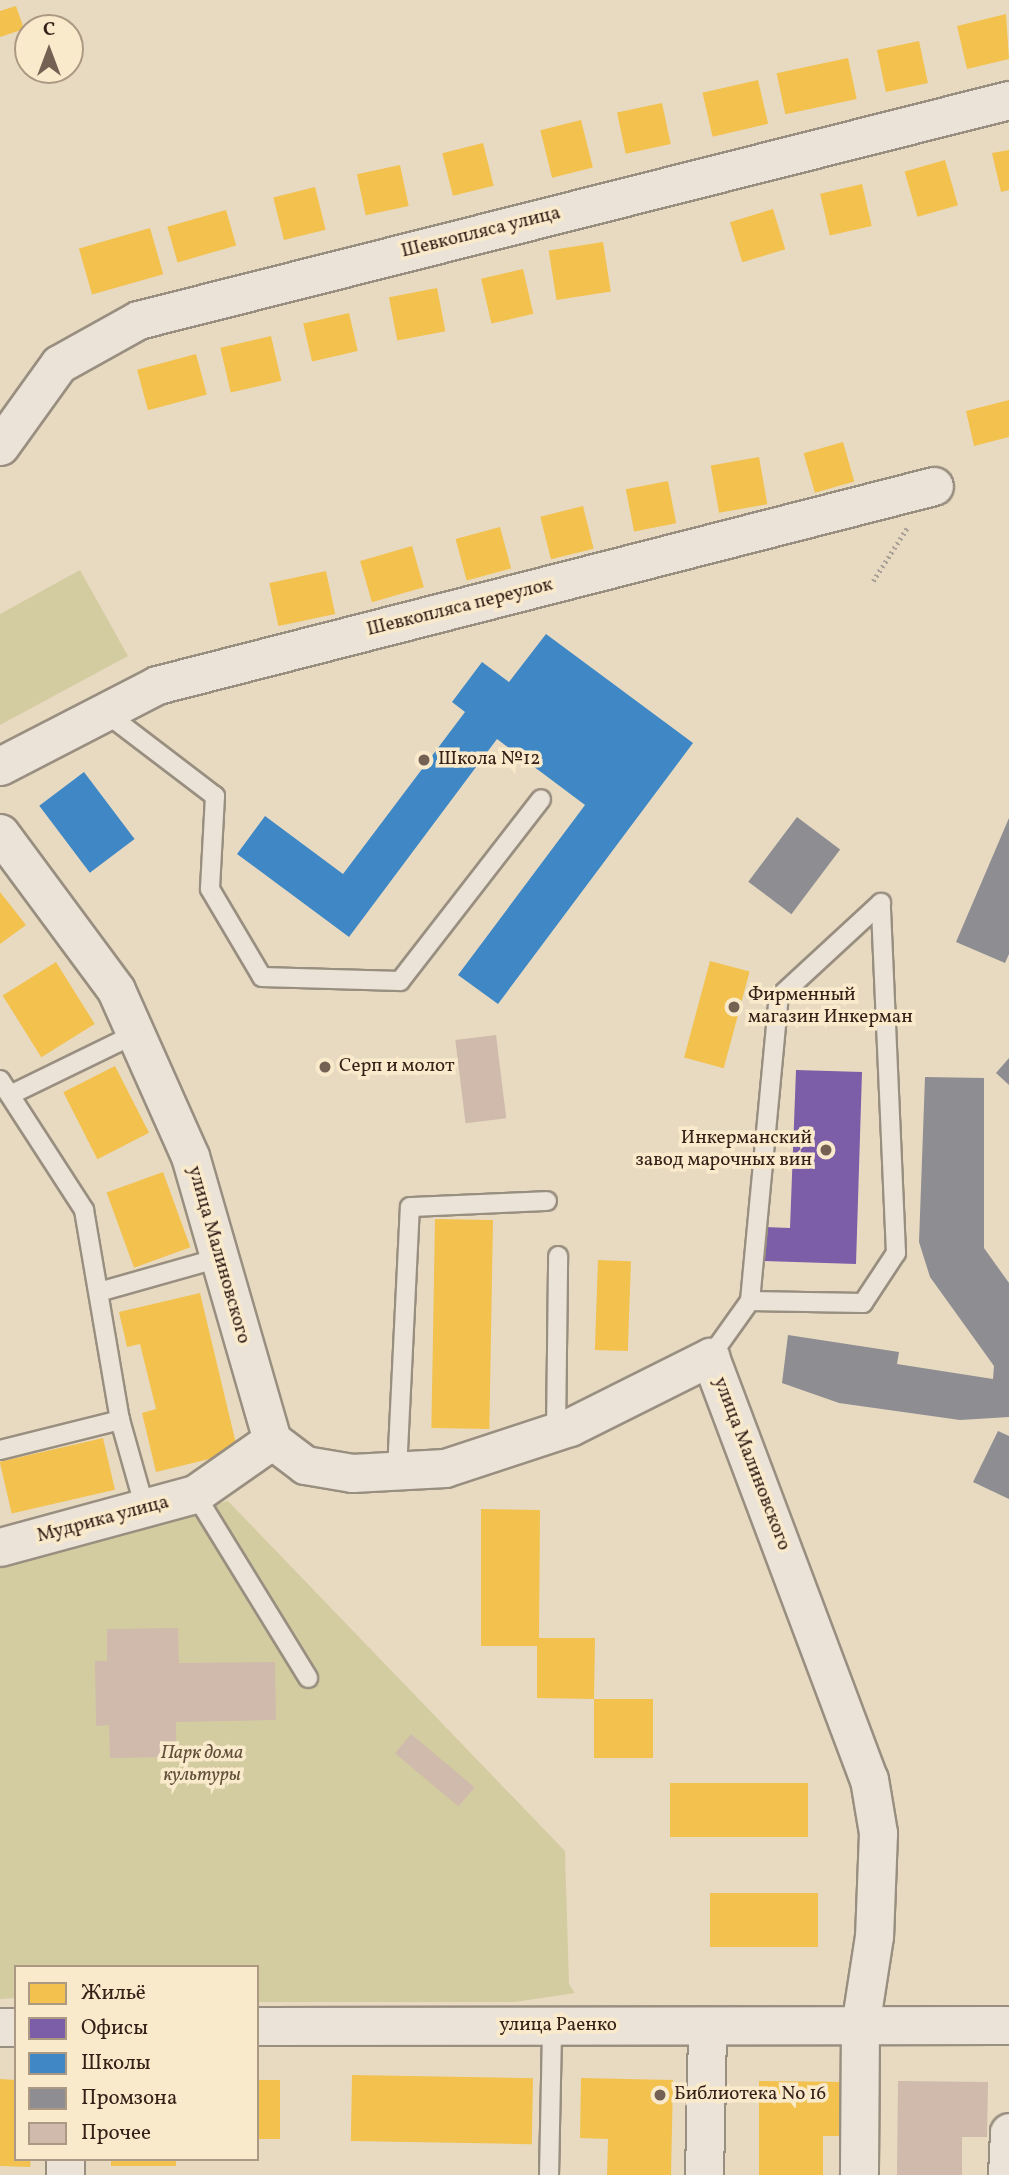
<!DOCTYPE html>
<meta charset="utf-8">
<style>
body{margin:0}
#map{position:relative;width:1009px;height:2175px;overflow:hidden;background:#e8dac1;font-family:Vollkorn,serif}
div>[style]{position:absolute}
.green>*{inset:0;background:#d4cca1}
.homes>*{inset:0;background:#f2c14e;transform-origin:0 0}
.offices>*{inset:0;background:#7b5ea7}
.schools>*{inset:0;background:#3f88c5;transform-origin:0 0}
.industry>*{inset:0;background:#8d8d92;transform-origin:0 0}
.building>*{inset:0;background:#cfbaac;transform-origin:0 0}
.path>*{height:4.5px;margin-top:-2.25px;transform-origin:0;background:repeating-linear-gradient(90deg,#aaa298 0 2px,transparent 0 5.5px)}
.roads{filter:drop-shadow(2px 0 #998f80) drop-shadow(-2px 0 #998f80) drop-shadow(0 2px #998f80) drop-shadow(0 -2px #998f80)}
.service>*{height:18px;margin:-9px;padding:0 9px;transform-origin:9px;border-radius:9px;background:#ebe3d7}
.minor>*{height:37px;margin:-18.5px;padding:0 18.5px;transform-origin:18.5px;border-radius:18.5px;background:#ebe3d7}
.dots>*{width:19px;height:19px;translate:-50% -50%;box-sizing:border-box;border:4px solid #faeacc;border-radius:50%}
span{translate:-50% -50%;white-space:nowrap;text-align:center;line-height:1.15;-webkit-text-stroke:7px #faeacc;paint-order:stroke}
.street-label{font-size:19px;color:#362018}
.poi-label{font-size:19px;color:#362018}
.left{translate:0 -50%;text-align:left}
.right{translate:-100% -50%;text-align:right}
.park-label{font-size:19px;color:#615039;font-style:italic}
.legend{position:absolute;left:14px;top:1965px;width:245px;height:196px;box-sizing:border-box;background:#faeacc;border:2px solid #ac9984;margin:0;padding:9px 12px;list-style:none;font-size:21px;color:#362018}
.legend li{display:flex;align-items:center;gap:14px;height:35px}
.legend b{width:35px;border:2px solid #ac9984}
.north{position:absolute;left:14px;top:14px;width:70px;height:70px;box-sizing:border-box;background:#faeacc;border:2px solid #ac9984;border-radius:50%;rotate:0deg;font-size:19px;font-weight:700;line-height:28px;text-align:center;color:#362018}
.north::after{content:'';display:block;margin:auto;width:24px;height:32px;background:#746153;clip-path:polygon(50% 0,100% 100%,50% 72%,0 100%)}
</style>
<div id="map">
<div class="green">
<div style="clip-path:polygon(80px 570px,128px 656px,0 725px,0 614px)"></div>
<div style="clip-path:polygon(228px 1501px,565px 1851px,569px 1984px,575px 1993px,515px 2002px,257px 2002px,257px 1967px,16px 1967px,16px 1998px,0 1999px,0 1541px,82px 1540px)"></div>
</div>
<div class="homes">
<div style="clip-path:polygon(16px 6px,24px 29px,0 37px,0 11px)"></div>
<div style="clip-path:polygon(1006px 14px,1009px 59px,967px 69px,957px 26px)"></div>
<div style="left:919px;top:41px;width:43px;height:43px;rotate:78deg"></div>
<div style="left:848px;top:58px;width:42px;height:73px;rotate:78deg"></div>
<div style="left:758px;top:80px;width:45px;height:57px;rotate:77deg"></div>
<div style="left:662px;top:103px;width:42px;height:46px;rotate:78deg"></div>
<div style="left:581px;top:120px;width:49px;height:42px;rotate:76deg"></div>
<div style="left:483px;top:143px;width:44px;height:42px;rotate:76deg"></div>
<div style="clip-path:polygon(1009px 150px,1009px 190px,1001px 192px,992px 153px)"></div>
<div style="left:945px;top:160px;width:47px;height:42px;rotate:74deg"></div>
<div style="left:400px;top:165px;width:42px;height:44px;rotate:78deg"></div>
<div style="left:862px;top:184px;width:43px;height:43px;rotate:77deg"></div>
<div style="left:315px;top:187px;width:44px;height:43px;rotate:76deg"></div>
<div style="left:773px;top:209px;width:42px;height:45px;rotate:73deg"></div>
<div style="left:226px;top:210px;width:37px;height:61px;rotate:74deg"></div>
<div style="left:150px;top:228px;width:48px;height:74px;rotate:74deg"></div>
<div style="left:603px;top:242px;width:50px;height:55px;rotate:81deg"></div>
<div style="left:523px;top:269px;width:46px;height:43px;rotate:77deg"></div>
<div style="left:437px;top:288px;width:44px;height:49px;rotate:79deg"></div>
<div style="left:349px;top:313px;width:39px;height:47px;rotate:77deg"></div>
<div style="left:271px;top:336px;width:46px;height:52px;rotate:77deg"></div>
<div style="left:196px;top:354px;width:42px;height:61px;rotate:75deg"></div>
<div style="clip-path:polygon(1009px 400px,1009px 437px,974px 446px,966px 411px)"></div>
<div style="left:843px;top:442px;width:41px;height:41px;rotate:74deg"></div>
<div style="left:759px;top:457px;width:48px;height:49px;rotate:80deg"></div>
<div style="left:668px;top:481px;width:43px;height:43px;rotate:79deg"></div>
<div style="left:583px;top:506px;width:44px;height:44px;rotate:76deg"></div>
<div style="left:500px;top:527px;width:43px;height:46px;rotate:75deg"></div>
<div style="left:412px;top:546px;width:43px;height:54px;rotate:74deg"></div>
<div style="left:326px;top:571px;width:44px;height:58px;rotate:78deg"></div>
<div style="clip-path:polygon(0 892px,26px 925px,0 944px)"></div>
<div style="left:710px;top:961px;width:41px;height:100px;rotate:15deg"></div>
<div style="left:56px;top:962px;width:73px;height:63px;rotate:58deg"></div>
<div style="left:115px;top:1066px;width:75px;height:58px;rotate:63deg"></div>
<div style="left:163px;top:1172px;width:80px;height:60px;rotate:70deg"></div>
<div style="left:435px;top:1219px;width:58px;height:209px;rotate:1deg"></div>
<div style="left:598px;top:1260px;width:33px;height:90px;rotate:2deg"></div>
<div style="clip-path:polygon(200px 1293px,238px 1452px,156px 1472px,142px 1413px,156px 1409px,140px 1344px,127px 1347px,119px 1312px)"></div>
<div style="left:103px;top:1438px;width:53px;height:106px;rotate:77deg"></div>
<div style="clip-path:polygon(481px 1509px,540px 1510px,539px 1638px,595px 1638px,594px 1699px,537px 1698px,537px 1646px,481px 1646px)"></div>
<div style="left:594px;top:1699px;width:59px;height:59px"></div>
<div style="left:808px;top:1783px;width:54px;height:138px;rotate:90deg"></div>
<div style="left:710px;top:1893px;width:108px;height:54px"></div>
<div style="left:352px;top:2075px;width:181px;height:66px;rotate:1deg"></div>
<div style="clip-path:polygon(581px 2078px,673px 2080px,671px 2175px,607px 2175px,608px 2139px,580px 2138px)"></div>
<div style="clip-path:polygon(0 2079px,16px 2080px,16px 2159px,31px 2159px,30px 2167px,0 2166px)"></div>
<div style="left:257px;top:2080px;width:23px;height:59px"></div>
<div style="clip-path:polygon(759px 2081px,851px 2082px,851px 2136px,823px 2136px,823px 2175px,759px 2175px)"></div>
<div style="left:111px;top:2159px;width:65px;height:7px"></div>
</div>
<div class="offices">
<div style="clip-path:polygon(796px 1070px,862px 1072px,856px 1264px,764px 1261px,765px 1227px,790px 1228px)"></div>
</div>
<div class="schools">
<div style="clip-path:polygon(546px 634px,693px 743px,498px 1004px,458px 975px,585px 805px,497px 739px,349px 937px,237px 854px,265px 816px,343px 874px,465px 712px,452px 702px,482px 662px,509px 682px)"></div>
<div style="left:84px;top:772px;width:84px;height:56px;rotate:53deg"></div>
</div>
<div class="industry">
<div style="left:797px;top:817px;width:54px;height:81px;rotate:37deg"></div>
<div style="clip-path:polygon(1009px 818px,1009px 954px,1005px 963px,956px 942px)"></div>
<div style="clip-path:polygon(1009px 1058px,1009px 1085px,996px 1073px)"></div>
<div style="clip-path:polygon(925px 1077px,984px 1078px,984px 1248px,1009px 1283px,1009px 1417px,960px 1420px,839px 1403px,782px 1383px,788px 1335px,899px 1352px,897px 1364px,993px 1379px,994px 1366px,930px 1277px,919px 1242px)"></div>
<div style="clip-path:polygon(998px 1431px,1009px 1436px,1009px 1499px,973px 1482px)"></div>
</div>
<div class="building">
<div style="left:496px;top:1035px;width:84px;height:41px;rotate:83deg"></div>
<div style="clip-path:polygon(178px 1628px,179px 1663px,275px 1662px,276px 1720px,176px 1722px,176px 1757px,110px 1758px,109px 1725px,96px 1726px,95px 1661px,107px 1661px,107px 1629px)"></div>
<div style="left:411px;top:1734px;width:83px;height:25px;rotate:40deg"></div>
<div style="clip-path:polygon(898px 2081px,988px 2082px,987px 2137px,962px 2137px,962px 2175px,897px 2175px)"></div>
</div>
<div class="path">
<div style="left:873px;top:581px;width:63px;rotate:-57.3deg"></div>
</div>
<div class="roads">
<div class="service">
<div style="left:102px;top:710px;width:142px;rotate:37.3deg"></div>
<div style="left:215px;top:796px;width:93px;rotate:93.1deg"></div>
<div style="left:210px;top:889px;width:102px;rotate:59.4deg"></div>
<div style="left:262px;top:977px;width:138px;rotate:1.7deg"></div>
<div style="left:400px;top:981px;width:230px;rotate:-52.2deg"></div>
<div style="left:0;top:1080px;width:155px;rotate:57.1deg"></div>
<div style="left:84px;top:1210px;width:213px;rotate:80.3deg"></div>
<div style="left:10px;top:1095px;width:139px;rotate:-26deg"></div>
<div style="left:99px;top:1292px;width:125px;rotate:-15.8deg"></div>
<div style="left:750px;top:1301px;width:305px;rotate:-84.6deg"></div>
<div style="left:779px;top:997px;width:139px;rotate:-42.7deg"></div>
<div style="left:710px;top:1357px;width:69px;rotate:-54.5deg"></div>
<div style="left:750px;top:1301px;width:113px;rotate:1deg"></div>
<div style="left:863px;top:1303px;width:60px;rotate:-56.6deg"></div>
<div style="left:896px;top:1253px;width:350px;rotate:-92.5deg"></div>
<div style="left:556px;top:1432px;width:176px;rotate:-89.3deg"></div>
<div style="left:0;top:1450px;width:124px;rotate:-14deg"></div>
<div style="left:120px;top:1420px;width:96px;rotate:74.2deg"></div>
<div style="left:397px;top:1471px;width:264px;rotate:-87.2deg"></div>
<div style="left:410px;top:1207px;width:137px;rotate:-2.5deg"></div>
<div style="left:195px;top:1494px;width:216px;rotate:58.4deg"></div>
<div style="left:549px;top:2175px;width:149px;rotate:-88.8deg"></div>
</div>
<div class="minor">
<div style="left:0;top:446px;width:101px;rotate:-54.3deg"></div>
<div style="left:59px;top:364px;width:90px;rotate:-29.1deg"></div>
<div style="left:138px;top:320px;width:898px;rotate:-14.18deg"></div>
<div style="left:0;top:766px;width:177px;rotate:-27.3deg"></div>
<div style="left:157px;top:685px;width:802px;rotate:-14.37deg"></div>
<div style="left:0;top:833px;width:195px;rotate:53.5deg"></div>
<div style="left:116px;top:990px;width:182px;rotate:66deg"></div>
<div style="left:190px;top:1156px;width:296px;rotate:73.9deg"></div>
<div style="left:272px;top:1440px;width:41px;rotate:37.1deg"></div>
<div style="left:305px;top:1465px;width:48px;rotate:9.7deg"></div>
<div style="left:352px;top:1473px;width:93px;rotate:-3.1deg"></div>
<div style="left:445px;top:1468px;width:132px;rotate:-18.2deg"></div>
<div style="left:570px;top:1427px;width:157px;rotate:-26.6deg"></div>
<div style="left:710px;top:1357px;width:451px;rotate:69.4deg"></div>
<div style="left:869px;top:1779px;width:55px;rotate:80.5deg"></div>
<div style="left:878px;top:1833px;width:103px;rotate:92.2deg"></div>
<div style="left:874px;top:1936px;width:91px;rotate:98.8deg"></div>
<div style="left:860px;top:2026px;width:149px;rotate:90.4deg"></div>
<div style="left:0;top:1547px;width:202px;rotate:-15.2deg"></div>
<div style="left:195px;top:1494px;width:94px;rotate:-35deg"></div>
<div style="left:257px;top:2026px;width:752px;rotate:-0.08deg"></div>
<div style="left:0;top:2027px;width:16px"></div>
<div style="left:65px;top:2175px;width:16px;rotate:-90deg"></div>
<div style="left:704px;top:2175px;width:149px;rotate:-88.8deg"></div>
<div style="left:1007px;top:2175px;width:43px;rotate:-87.3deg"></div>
</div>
</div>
<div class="dots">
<div style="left:424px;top:760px;background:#746153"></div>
<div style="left:734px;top:1007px;background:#746153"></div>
<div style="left:325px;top:1067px;background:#746153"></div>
<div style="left:826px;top:1150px;background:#746153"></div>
<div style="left:660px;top:2095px;background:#746153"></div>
</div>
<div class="street-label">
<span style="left:481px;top:233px;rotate:-14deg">Шевкопляса улица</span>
<span style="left:460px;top:608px;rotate:-14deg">Шевкопляса переулок</span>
<span style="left:218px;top:1255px;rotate:74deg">улица Малиновского</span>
<span style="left:751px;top:1464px;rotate:69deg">улица Малиновского</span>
<span style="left:103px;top:1520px;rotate:-15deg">Мудрика улица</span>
<span style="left:558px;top:2026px">улица Раенко</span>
</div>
<div class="poi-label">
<span class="left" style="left:438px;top:760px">Школа №12</span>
<span class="left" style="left:748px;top:1007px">Фирменный<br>магазин Инкерман</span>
<span class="left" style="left:339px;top:1067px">Серп и молот</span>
<span class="right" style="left:812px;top:1150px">Инкерманский<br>завод марочных вин</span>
<span class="left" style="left:674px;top:2095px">Библиотека No 16</span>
</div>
<div class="park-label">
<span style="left:202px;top:1765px">Парк дома<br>культуры</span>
</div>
<ul class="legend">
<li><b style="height:19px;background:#f2c14e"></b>Жильё</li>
<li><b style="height:19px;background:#7b5ea7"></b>Офисы</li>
<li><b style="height:19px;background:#3f88c5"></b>Школы</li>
<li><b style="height:19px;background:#8d8d92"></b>Промзона</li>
<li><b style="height:19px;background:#cfbaac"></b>Прочее</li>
</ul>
<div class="north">С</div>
</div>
